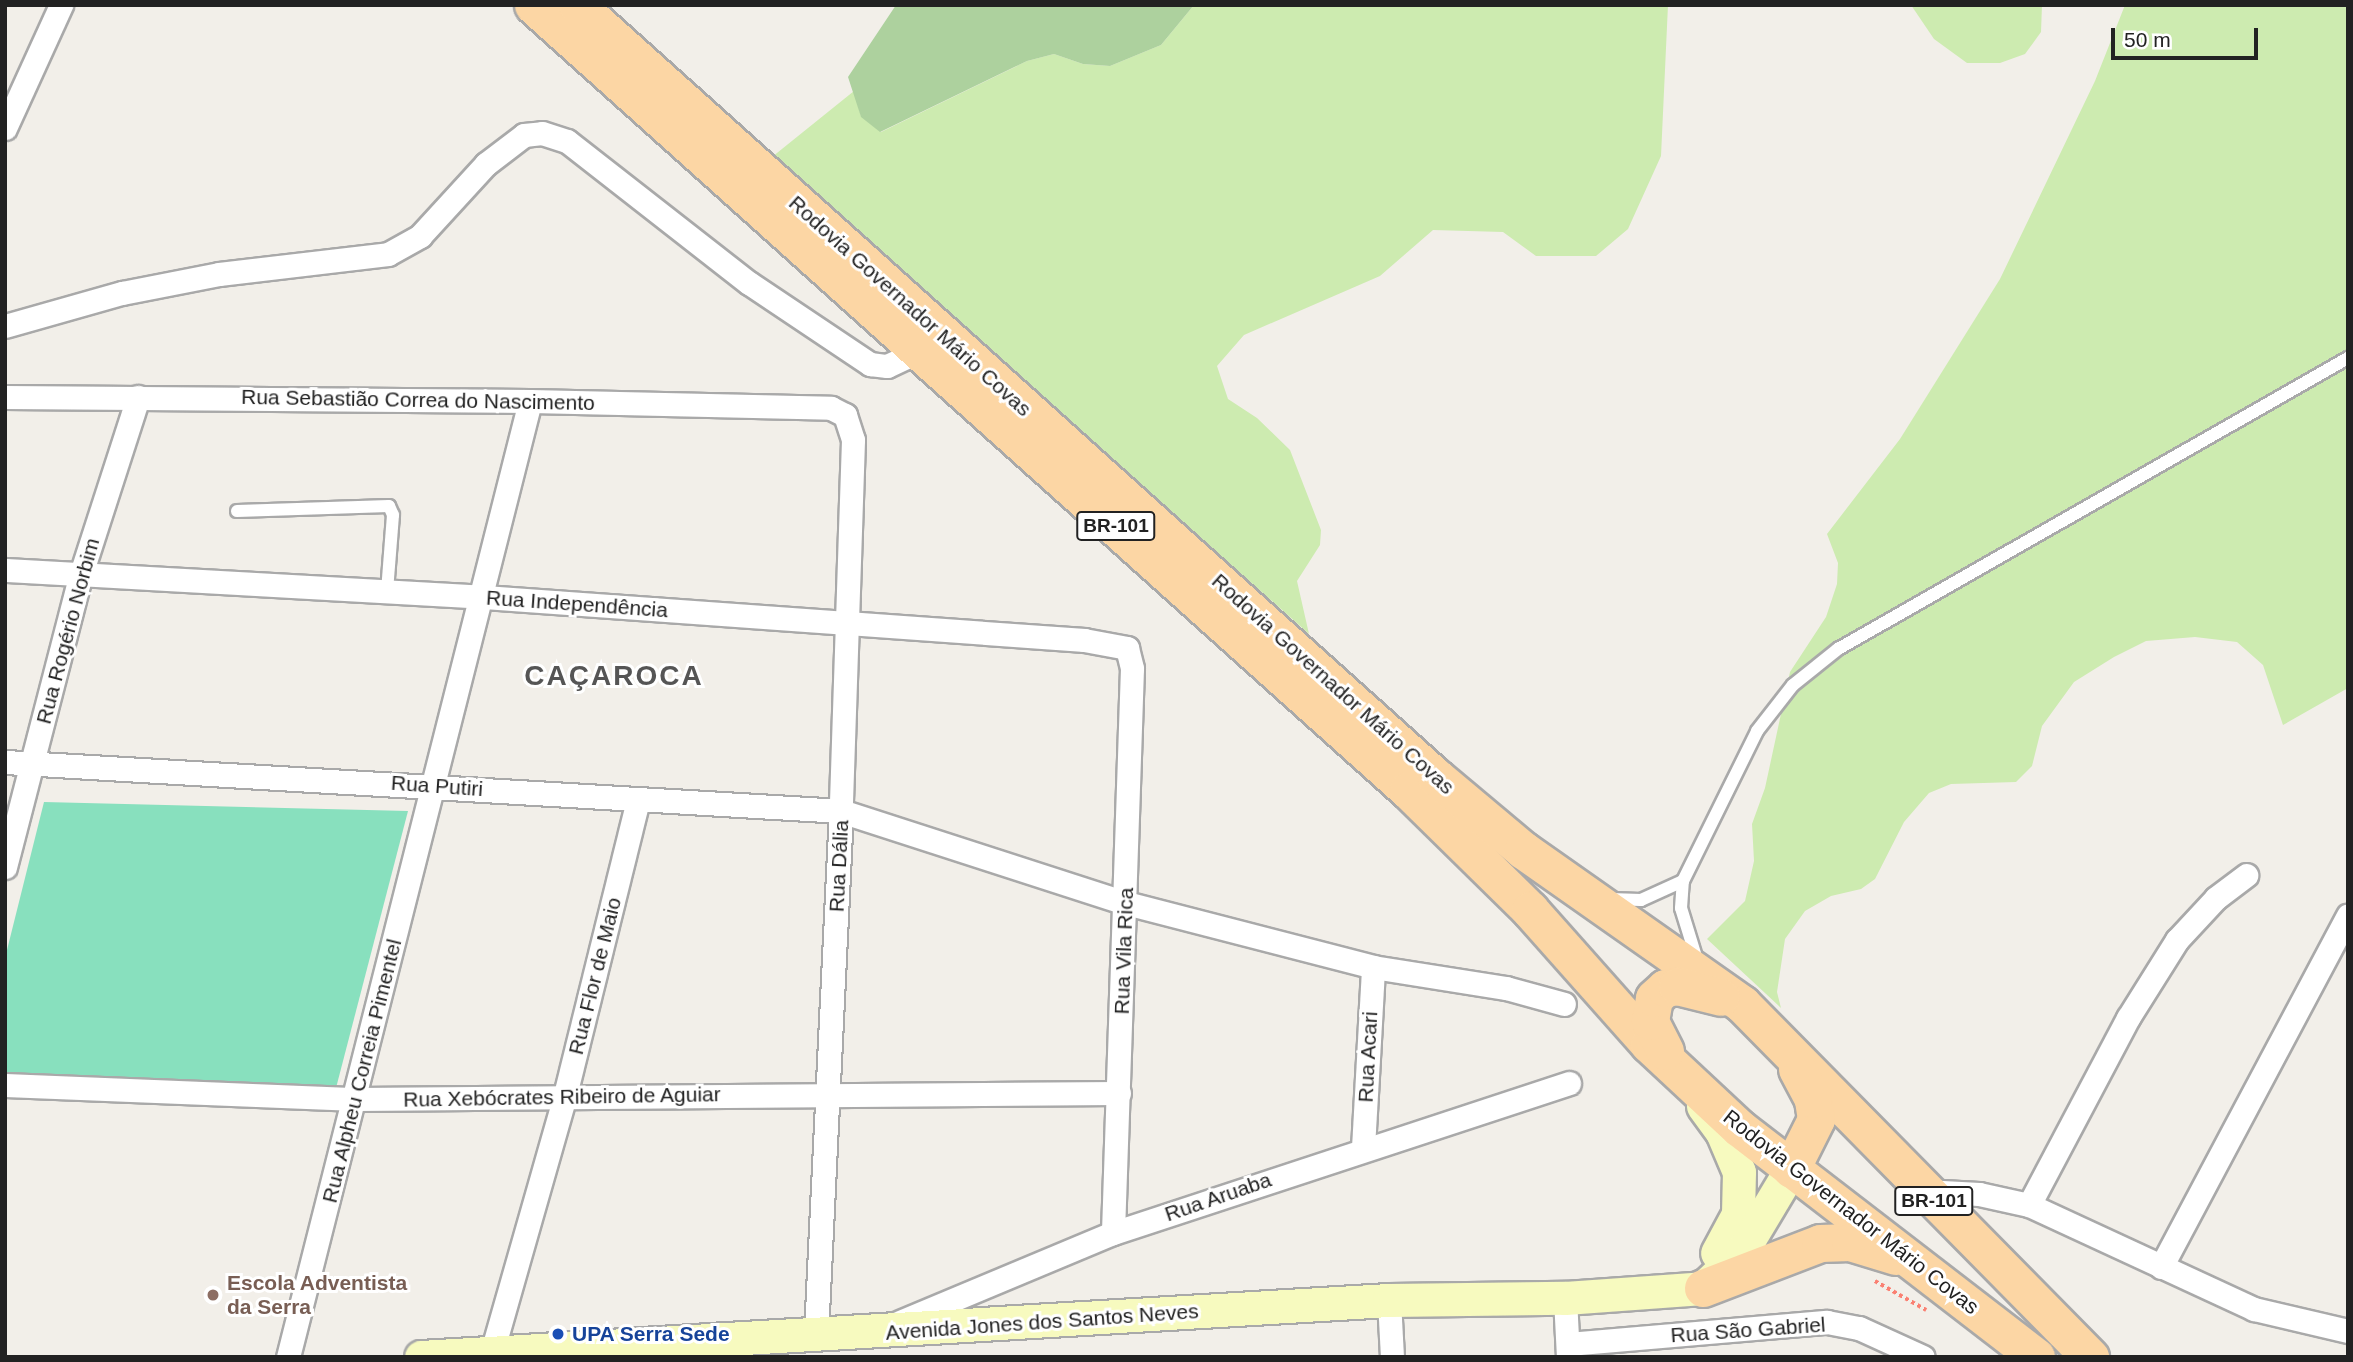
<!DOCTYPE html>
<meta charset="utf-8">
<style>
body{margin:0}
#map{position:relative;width:2353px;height:1362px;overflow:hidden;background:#f2efe9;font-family:Arial,sans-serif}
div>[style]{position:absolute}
.grass>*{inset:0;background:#cdebb0}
.forest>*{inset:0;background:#add19e}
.pitch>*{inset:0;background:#88e0be}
.path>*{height:3.5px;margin-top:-1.75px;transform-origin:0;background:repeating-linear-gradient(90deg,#fa8072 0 3.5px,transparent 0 7px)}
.roads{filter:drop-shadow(2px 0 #a9a9a9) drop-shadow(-2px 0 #a9a9a9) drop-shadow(0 2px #a9a9a9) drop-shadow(0 -2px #a9a9a9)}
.lane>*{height:12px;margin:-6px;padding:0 6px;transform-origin:6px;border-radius:6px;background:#fff}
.street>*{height:23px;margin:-11.5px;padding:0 11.5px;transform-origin:11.5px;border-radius:11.5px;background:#fff}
.secondary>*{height:33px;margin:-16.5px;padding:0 16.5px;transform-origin:16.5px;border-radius:16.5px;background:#f7fabf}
.primary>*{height:37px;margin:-18.5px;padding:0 18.5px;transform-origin:18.5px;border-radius:18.5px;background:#fcd6a4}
.dots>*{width:19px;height:19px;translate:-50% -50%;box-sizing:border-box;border:4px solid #fff;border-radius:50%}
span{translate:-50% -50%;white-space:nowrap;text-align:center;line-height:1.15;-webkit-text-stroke:6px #fff;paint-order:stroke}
.shield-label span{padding:2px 5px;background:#fff;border:2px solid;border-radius:5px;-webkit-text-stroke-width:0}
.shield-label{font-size:19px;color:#222;font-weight:700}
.street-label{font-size:21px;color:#222}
.education-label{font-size:21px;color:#785e54;font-weight:700}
.left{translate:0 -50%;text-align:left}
.transit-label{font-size:21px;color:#164399;font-weight:700}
.district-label{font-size:28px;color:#555;font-weight:700;letter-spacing:2px}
.frame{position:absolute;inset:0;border:7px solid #222;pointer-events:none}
.scale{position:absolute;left:2111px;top:28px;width:147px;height:32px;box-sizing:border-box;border:4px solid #222;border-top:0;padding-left:9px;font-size:21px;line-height:24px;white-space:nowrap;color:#222;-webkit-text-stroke:5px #fff;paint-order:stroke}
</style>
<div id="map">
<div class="grass">
<div style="clip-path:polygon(1194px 5px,1668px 5px,1661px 156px,1628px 229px,1596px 256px,1536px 256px,1503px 232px,1433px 230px,1380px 276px,1244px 335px,1217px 366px,1228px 399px,1257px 418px,1290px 450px,1321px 530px,1320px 545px,1297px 581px,1309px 634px,772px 157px,854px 91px,861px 116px,881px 132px,1027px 61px,1054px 54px,1083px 64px,1110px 66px,1161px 45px)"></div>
<div style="clip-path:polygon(1911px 5px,2042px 5px,2041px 32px,2025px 54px,2000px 63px,1967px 63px,1934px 39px)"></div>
<div style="clip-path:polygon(2125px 5px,2348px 5px,2348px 688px,2283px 725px,2263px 665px,2237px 642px,2195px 637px,2146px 641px,2114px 657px,2074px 682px,2042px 726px,2032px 766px,2016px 782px,1951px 784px,1929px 793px,1904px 822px,1875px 879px,1861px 889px,1831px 896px,1805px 911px,1785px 939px,1777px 992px,1781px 1008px,1707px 939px,1745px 901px,1754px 861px,1752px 824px,1765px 788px,1790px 672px,1826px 617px,1837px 584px,1838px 563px,1827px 534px,1900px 439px,2000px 279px,2095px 81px)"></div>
</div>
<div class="forest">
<div style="clip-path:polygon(896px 5px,1194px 5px,1161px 45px,1110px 66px,1083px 64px,1054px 54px,1027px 61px,880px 132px,861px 117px,848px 77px)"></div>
</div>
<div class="pitch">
<div style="clip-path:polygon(44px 802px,408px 811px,336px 1088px,5px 1076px,5px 958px)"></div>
</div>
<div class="path">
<div style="left:1875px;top:1281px;width:59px;rotate:29.6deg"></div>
</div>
<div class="roads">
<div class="lane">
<div style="left:237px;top:511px;width:152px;rotate:-1.9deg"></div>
<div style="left:389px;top:506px;width:10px;rotate:66deg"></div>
<div style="left:393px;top:515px;width:76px;rotate:94.5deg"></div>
<div style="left:1610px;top:899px;width:31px;rotate:2deg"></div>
<div style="left:1641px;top:900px;width:46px;rotate:-24.3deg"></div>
<div style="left:1697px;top:960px;width:54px;rotate:-107.1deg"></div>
<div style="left:1681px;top:908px;width:27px;rotate:-86deg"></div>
<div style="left:1683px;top:881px;width:167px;rotate:-63.7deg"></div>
<div style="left:1757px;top:731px;width:58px;rotate:-52deg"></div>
<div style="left:1793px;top:685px;width:58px;rotate:-38.7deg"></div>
<div style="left:1838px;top:649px;width:587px;rotate:-29.71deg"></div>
</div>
<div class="street">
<div style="left:5px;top:128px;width:135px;rotate:-65.5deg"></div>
<div style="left:5px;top:326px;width:122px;rotate:-15.8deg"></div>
<div style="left:122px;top:293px;width:99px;rotate:-11.1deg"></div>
<div style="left:219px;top:274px;width:170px;rotate:-6.7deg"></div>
<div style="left:388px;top:254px;width:37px;rotate:-29deg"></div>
<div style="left:420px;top:236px;width:98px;rotate:-47.5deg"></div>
<div style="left:486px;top:164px;width:48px;rotate:-37.3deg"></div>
<div style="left:524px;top:135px;width:18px;rotate:-6deg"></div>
<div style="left:542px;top:133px;width:26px;rotate:18deg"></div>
<div style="left:567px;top:141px;width:231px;rotate:38deg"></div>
<div style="left:749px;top:283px;width:146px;rotate:33.8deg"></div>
<div style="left:870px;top:364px;width:17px;rotate:7deg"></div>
<div style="left:887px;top:366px;width:38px;rotate:-25deg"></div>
<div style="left:5px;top:397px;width:525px;rotate:0.44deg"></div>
<div style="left:530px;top:401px;width:301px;rotate:1.3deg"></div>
<div style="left:831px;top:408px;width:16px;rotate:27deg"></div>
<div style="left:845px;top:415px;width:26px;rotate:72deg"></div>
<div style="left:853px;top:440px;width:371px;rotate:91.9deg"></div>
<div style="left:841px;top:811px;width:524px;rotate:92.74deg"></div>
<div style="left:5px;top:570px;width:480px;rotate:3.2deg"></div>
<div style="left:484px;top:597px;width:602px;rotate:4.1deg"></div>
<div style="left:1084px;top:640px;width:44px;rotate:10.5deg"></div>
<div style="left:1127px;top:648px;width:21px;rotate:76deg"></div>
<div style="left:1132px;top:668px;width:565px;rotate:91.93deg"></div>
<div style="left:5px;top:762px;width:837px;rotate:3.35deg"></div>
<div style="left:841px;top:811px;width:299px;rotate:17.9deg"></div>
<div style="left:1126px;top:903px;width:255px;rotate:14.5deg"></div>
<div style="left:1373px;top:967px;width:135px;rotate:9deg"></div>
<div style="left:1506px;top:988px;width:60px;rotate:15.4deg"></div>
<div style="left:5px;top:867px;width:303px;rotate:-75.5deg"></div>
<div style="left:81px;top:574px;width:186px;rotate:-72.1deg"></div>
<div style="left:5px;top:1085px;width:352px;rotate:2.3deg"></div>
<div style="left:357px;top:1099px;width:762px;rotate:-0.45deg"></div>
<div style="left:1363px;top:1148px;width:181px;rotate:-86.8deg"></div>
<div style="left:1924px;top:1191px;width:55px;rotate:3.1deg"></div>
<div style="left:1979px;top:1194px;width:51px;rotate:12.4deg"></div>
<div style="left:2029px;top:1205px;width:248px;rotate:24.8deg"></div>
<div style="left:2254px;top:1309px;width:97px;rotate:13.2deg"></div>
<div style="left:2029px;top:1205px;width:212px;rotate:-62.1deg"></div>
<div style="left:2128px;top:1018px;width:92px;rotate:-57.9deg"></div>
<div style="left:2177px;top:940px;width:57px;rotate:-47.1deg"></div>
<div style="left:2216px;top:898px;width:38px;rotate:-37deg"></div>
<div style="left:2161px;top:1267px;width:398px;rotate:-62deg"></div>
<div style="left:1565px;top:1298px;width:59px;rotate:87.1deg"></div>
<div style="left:1389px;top:1300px;width:57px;rotate:87deg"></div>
<div style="left:900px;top:1322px;width:231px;rotate:-22.7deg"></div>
<div style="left:1113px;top:1233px;width:480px;rotate:-18.2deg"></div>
<div style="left:1568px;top:1344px;width:260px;rotate:-4.9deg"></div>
<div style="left:1827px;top:1322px;width:33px;rotate:11deg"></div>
<div style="left:1859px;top:1328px;width:70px;rotate:24.4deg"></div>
<div style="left:492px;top:1352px;width:263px;rotate:-74.1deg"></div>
<div style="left:564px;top:1099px;width:307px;rotate:-76.1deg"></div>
<div style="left:288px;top:1357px;width:986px;rotate:-75.79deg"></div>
</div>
<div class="secondary">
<div style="left:1703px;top:1106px;width:32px;rotate:54deg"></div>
<div style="left:1722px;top:1132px;width:43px;rotate:67deg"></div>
<div style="left:1739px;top:1172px;width:42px;rotate:91.4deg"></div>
<div style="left:1738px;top:1214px;width:44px;rotate:118.3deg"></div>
<div style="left:421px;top:1357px;width:970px;rotate:-3.37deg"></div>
<div style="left:1389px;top:1300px;width:176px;rotate:-0.7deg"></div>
<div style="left:1565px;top:1298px;width:138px;rotate:-4.1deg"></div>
<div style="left:1703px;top:1288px;width:54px;rotate:-43.5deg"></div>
<div style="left:1742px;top:1251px;width:96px;rotate:-59.1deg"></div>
</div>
<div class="primary">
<div style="left:533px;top:5px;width:1176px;rotate:41.9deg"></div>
<div style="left:1408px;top:790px;width:171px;rotate:44.5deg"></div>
<div style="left:1530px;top:910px;width:179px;rotate:48.4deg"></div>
<div style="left:1649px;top:1044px;width:123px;rotate:43deg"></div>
<div style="left:1739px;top:1128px;width:375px;rotate:37.6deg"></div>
<div style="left:577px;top:5px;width:1155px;rotate:41.95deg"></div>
<div style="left:1436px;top:777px;width:114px;rotate:40deg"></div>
<div style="left:1523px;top:850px;width:268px;rotate:35.1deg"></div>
<div style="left:1742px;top:1004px;width:496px;rotate:45.4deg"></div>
<div style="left:1665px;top:1051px;width:34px;rotate:-117deg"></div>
<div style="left:1650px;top:1021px;width:23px;rotate:-80deg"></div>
<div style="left:1654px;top:998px;width:15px;rotate:-42deg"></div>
<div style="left:1665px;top:988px;width:12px;rotate:-9deg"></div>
<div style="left:1677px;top:986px;width:45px;rotate:14deg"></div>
<div style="left:1791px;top:1169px;width:56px;rotate:-63.4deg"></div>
<div style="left:1816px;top:1119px;width:20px;rotate:-99deg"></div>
<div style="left:1813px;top:1099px;width:34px;rotate:-118deg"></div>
<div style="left:1703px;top:1288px;width:125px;rotate:-21deg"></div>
<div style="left:1820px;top:1243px;width:30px;rotate:-2deg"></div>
<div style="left:1850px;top:1242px;width:48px;rotate:16.9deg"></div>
</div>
</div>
<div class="dots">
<div style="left:213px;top:1295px;background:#8d6e63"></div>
<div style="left:558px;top:1334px;background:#1a4fb4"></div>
</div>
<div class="shield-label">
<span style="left:1116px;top:526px">BR-101</span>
<span style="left:1934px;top:1201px">BR-101</span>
</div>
<div class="street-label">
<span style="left:910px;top:306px;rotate:42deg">Rodovia Governador Mário Covas</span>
<span style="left:418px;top:400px;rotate:1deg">Rua Sebastião Correa do Nascimento</span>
<span style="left:577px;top:604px;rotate:4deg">Rua Independência</span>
<span style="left:68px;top:631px;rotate:-75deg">Rua Rogério Norbim</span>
<span style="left:1333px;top:684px;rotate:42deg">Rodovia Governador Mário Covas</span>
<span style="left:437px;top:786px;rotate:4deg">Rua Putiri</span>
<span style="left:839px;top:866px;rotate:-87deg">Rua Dália</span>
<span style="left:1124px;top:951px;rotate:-88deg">Rua Vila Rica</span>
<span style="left:595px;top:976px;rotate:-76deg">Rua Flor de Maio</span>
<span style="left:1368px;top:1057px;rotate:-87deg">Rua Acari</span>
<span style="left:362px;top:1071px;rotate:-76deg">Rua Alpheu Correia Pimentel</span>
<span style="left:562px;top:1097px;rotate:-1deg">Rua Xebócrates Ribeiro de Aguiar</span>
<span style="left:1218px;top:1197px;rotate:-19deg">Rua Aruaba</span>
<span style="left:1851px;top:1212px;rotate:38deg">Rodovia Governador Mário Covas</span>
<span style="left:1042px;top:1322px;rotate:-4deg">Avenida Jones dos Santos Neves</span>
<span style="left:1748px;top:1330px;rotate:-4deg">Rua São Gabriel</span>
</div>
<div class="education-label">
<span class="left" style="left:227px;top:1295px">Escola Adventista<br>da Serra</span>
</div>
<div class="transit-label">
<span class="left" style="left:572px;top:1334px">UPA Serra Sede</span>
</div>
<div class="district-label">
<span style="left:614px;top:676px">CAÇAROCA</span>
</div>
<div class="frame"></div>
<div class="scale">50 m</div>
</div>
